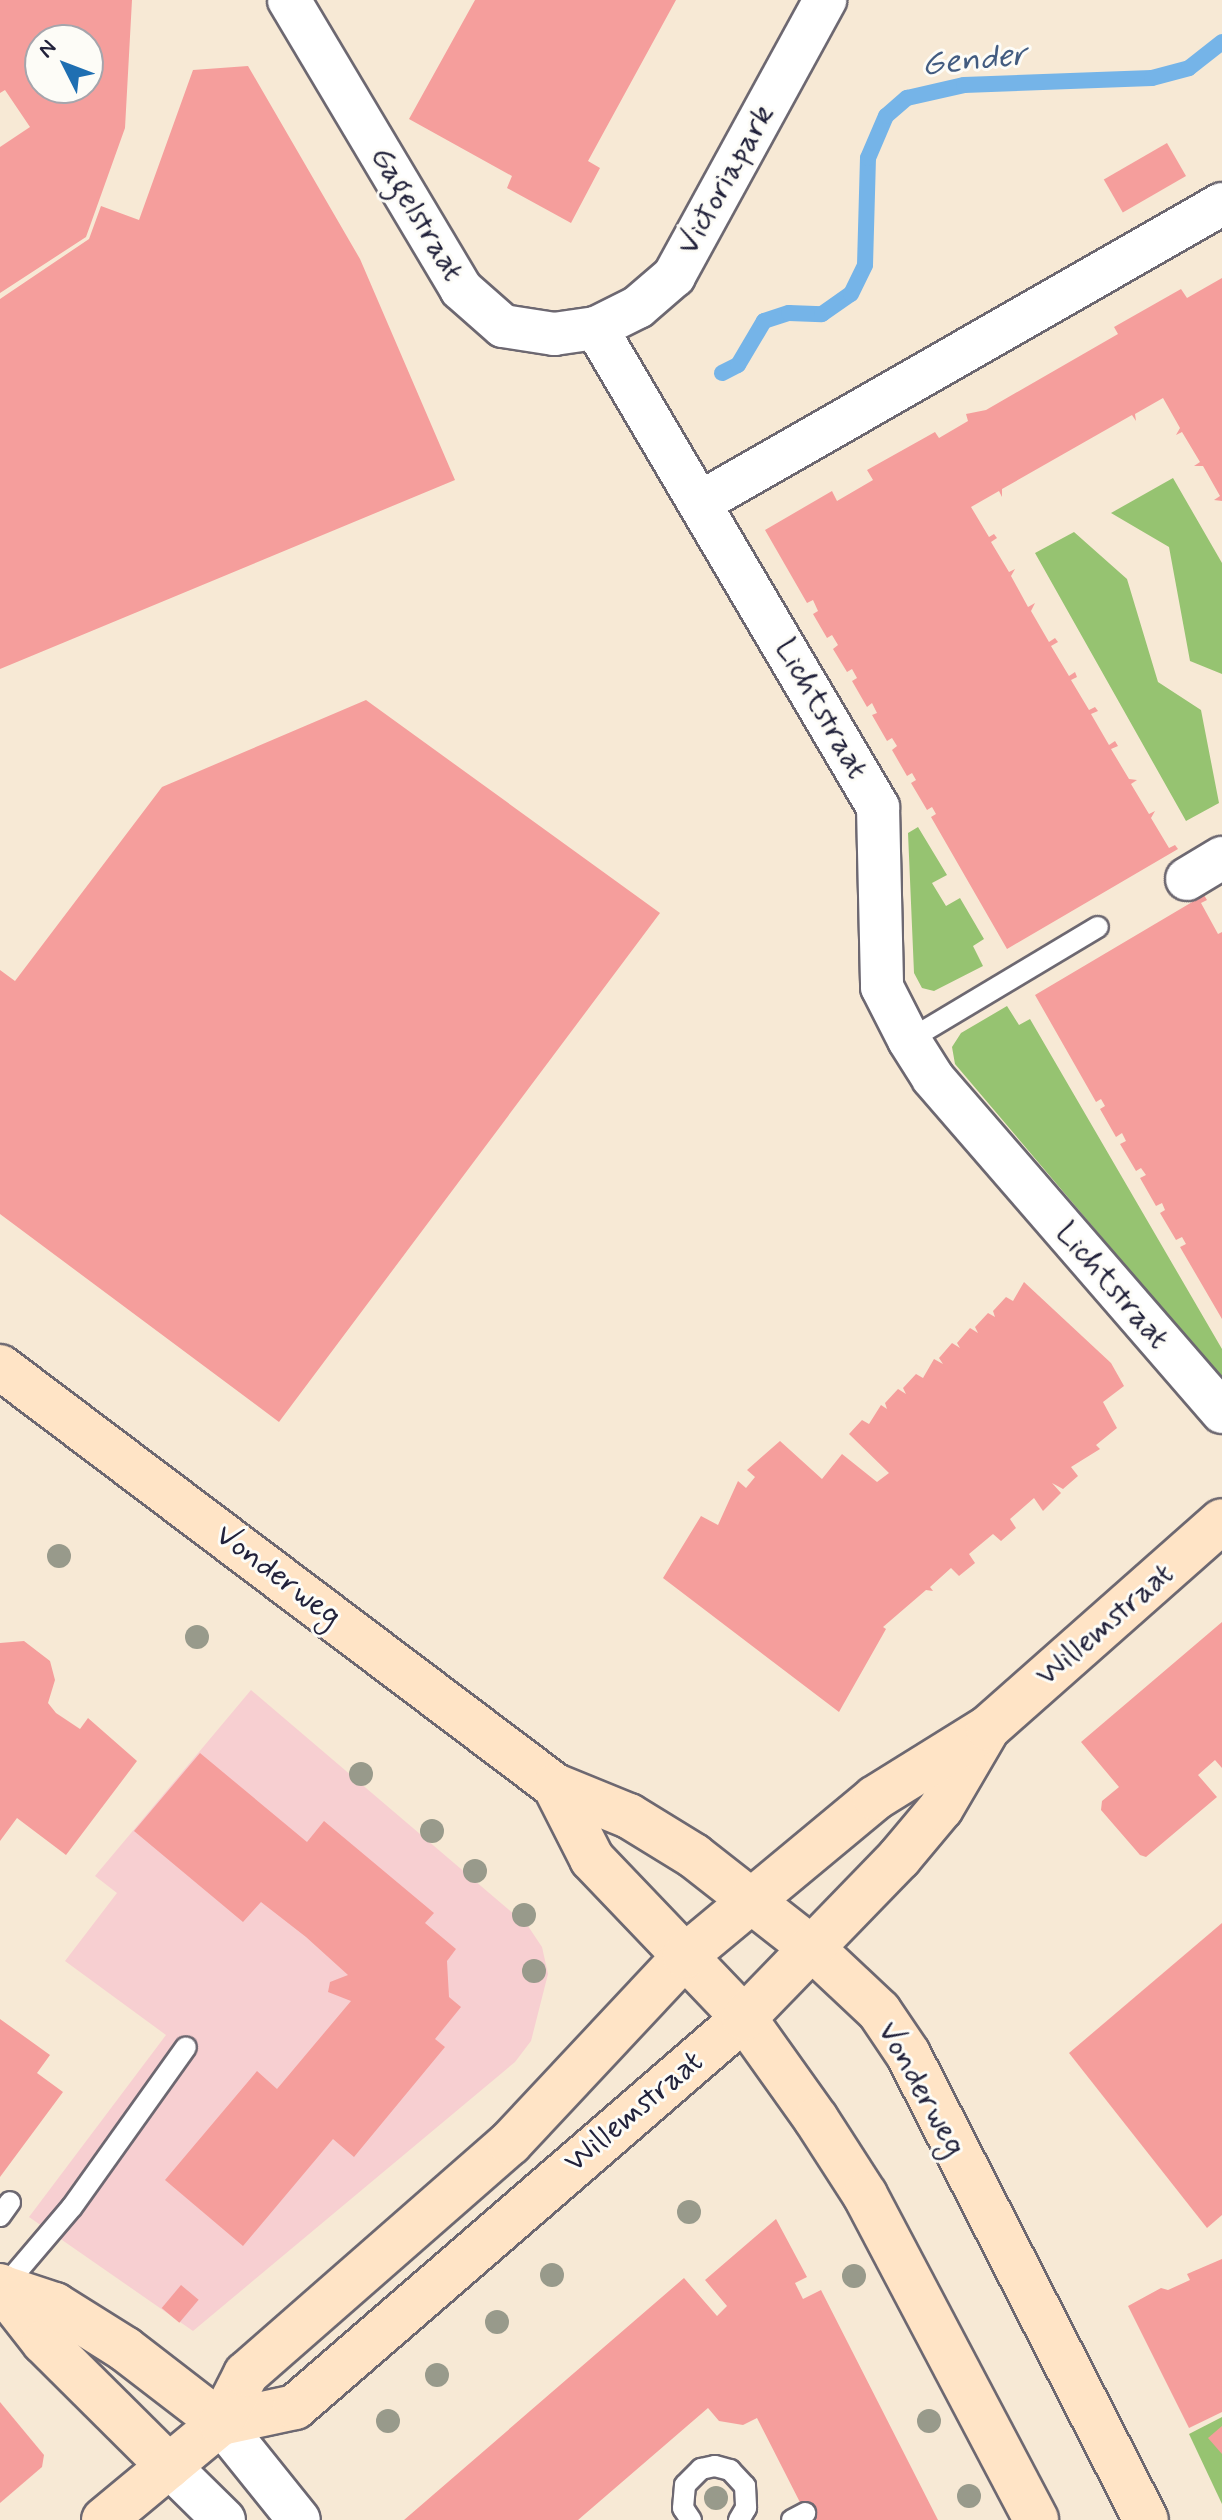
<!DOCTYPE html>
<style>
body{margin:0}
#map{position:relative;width:1222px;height:2520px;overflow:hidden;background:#f7e9d5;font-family:Mynerve,sans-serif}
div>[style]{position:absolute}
.built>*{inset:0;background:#f7cfd1}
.green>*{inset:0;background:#96c371}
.stream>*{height:16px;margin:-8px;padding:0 8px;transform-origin:8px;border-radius:8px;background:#75b4e8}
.building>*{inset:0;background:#f59e9c;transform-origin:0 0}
.roads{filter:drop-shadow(2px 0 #6d6871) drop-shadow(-2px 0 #6d6871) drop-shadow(0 2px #6d6871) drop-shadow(0 -2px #6d6871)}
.lane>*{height:20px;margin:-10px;padding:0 10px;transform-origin:10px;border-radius:10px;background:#fff}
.street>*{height:42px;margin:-21px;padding:0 21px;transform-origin:21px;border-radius:21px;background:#fff}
.secondary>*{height:44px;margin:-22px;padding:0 22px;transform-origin:22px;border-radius:22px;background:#ffe4c6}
.trees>*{width:24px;height:24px;margin:-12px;border-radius:50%;background:#989a8b}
span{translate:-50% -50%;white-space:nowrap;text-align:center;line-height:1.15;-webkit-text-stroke:6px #fdfcf7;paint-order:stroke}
.street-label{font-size:32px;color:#22223b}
.water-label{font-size:34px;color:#435c80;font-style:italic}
.north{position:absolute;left:24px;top:24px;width:80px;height:80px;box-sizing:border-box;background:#fdfcf7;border:2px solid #a5a5ac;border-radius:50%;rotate:312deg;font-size:22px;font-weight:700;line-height:32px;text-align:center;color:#22223b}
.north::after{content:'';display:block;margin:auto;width:28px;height:36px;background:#1f6fb2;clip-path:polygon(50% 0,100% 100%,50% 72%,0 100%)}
</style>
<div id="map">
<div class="built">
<div style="clip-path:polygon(251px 1690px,528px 1926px,542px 1947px,548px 1974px,531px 2041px,515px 2062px,193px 2331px,29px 2217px,166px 2035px,65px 1961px,117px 1893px,95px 1876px)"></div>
</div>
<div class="green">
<div style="clip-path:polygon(1173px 478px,1222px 563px,1222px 674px,1190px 661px,1169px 547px,1111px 513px)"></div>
<div style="clip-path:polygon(1074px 532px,1127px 579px,1158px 682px,1201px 710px,1219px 803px,1186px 821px,1035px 553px)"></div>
<div style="clip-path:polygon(918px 827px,947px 875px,932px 883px,946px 906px,960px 898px,984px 939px,973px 946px,983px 966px,934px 991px,922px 988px,914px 973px,908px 833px)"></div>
<div style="clip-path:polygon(1007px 1006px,1019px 1025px,1030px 1019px,1222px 1349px,1222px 1379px,955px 1064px,952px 1047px,961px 1033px)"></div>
<div style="clip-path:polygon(1222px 2417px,1222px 2504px,1189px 2434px)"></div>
</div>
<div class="stream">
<div style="left:722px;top:373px;width:18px;rotate:-27deg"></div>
<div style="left:738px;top:365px;width:51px;rotate:-59.4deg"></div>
<div style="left:764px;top:321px;width:26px;rotate:-18deg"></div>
<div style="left:789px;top:313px;width:33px;rotate:2deg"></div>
<div style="left:822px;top:314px;width:35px;rotate:-35deg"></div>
<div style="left:851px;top:294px;width:32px;rotate:-64deg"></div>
<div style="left:865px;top:265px;width:107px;rotate:-88.4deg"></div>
<div style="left:868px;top:158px;width:46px;rotate:-66.8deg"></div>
<div style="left:886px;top:116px;width:28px;rotate:-41deg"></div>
<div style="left:907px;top:98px;width:58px;rotate:-12.8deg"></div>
<div style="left:964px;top:85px;width:188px;rotate:-2.1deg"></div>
<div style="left:1152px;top:78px;width:38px;rotate:-15deg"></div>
<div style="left:1189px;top:68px;width:42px;rotate:-38.2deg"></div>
</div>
<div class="building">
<div style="clip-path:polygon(evenodd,0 0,132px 0,125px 128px,86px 237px,0 293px,0 147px,30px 127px,5px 90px,0 93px,0 0,40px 40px,88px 40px,88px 88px,40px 88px,40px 40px)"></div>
<div style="clip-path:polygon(475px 0,676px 0,588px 161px,600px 168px,571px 223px,507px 188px,512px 176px,409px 119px)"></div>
<div style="clip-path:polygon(248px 66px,360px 259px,455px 480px,0 669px,0 299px,89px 239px,101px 206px,139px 220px,193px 70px)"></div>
<div style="left:1167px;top:143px;width:38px;height:73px;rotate:60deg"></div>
<div style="clip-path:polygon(1222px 278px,1222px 501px,1214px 500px,1220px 496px,1203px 466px,1194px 466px,1200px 462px,1182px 432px,1176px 435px,1180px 428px,1163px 398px,1135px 414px,1136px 421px,1132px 415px,1002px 489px,1002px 497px,999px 491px,971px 507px,989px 537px,994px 534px,997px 538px,991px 542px,1009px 572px,1015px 569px,1011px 576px,1028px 607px,1035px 603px,1031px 611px,1049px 642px,1055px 638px,1058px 642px,1051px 646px,1069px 676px,1075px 672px,1077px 677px,1071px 680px,1089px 710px,1095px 707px,1098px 711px,1091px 714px,1109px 745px,1115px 741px,1118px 746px,1111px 749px,1129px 779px,1137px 780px,1131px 784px,1149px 814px,1155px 811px,1151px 818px,1169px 848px,1175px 845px,1178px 849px,1007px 949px,931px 817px,936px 814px,932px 807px,927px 810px,911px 783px,916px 780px,912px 773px,907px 776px,892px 750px,897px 746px,892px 738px,887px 741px,872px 715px,877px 713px,872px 703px,867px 707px,852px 681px,857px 678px,852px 669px,847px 672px,833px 649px,838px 645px,832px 635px,827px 638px,813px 614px,818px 611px,813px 600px,807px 603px,765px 530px,832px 491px,837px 501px,873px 480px,867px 470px,935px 432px,939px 438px,968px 421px,966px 414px,986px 410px,1118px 334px,1114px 327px,1181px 289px,1187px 298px)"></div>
<div style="clip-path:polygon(366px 700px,660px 913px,279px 1422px,0 1214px,0 970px,15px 981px,162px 787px)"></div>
<div style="clip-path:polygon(1204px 895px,1207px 900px,1201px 903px,1218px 934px,1222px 932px,1222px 1319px,1180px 1247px,1186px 1244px,1182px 1237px,1176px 1240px,1160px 1213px,1165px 1210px,1162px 1203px,1156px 1206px,1140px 1178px,1146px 1175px,1141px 1168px,1136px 1171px,1120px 1144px,1126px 1141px,1122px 1133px,1116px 1137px,1100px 1109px,1105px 1106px,1101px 1099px,1096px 1102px,1035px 995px)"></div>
<div style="clip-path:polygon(1024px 1282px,1111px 1363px,1124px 1386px,1103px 1402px,1117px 1428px,1096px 1445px,1100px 1449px,1071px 1467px,1078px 1476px,1063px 1489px,1052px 1483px,1061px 1493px,1043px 1511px,1034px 1498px,1010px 1519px,1016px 1528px,1001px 1541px,993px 1534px,969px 1554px,975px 1563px,959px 1576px,951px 1568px,930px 1587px,933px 1591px,926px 1590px,883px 1627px,886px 1629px,839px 1712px,663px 1578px,701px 1516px,718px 1525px,738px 1481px,746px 1488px,755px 1477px,747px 1470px,780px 1441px,822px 1479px,842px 1454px,877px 1482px,889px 1473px,849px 1434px,862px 1420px,869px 1424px,881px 1405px,887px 1409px,885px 1403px,898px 1389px,906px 1394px,903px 1388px,916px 1374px,923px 1378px,934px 1359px,943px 1364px,939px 1358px,952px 1343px,960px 1348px,957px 1343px,970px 1328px,978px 1333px,975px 1327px,988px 1313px,995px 1317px,993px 1311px,1006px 1297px,1013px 1301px)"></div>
<div style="clip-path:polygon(1222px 1622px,1222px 1768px,1215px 1760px,1198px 1775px,1217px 1797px,1146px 1857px,1140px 1855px,1101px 1810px,1102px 1801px,1119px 1787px,1081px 1742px)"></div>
<div style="clip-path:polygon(24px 1641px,50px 1661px,55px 1680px,48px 1703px,56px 1713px,80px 1729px,88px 1718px,137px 1761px,66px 1855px,17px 1818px,0 1841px,0 1643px)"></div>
<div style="clip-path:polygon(200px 1753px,307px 1842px,324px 1821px,434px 1913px,425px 1923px,456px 1949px,447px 1961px,449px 1997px,461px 2007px,435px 2039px,445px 2047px,354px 2157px,333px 2139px,243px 2246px,165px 2180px,257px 2071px,277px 2089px,351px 2001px,328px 1992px,330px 1982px,348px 1975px,306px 1937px,261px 1902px,243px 1922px,134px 1831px)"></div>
<div style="clip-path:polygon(1222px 1923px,1222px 2215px,1207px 2228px,1069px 2053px)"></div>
<div style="clip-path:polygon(0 2019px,50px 2055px,37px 2073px,63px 2092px,0 2177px)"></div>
<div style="clip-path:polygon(776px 2219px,807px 2277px,795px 2283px,803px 2299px,821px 2290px,938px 2520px,809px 2520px,757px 2418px,743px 2425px,719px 2421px,708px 2408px,578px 2520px,404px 2520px,684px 2278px,717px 2316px,727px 2306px,705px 2280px)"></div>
<div style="clip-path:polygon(1222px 2259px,1222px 2412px,1189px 2428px,1128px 2306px,1161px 2288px,1168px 2290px,1190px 2280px,1187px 2274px)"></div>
<div style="left:181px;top:2285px;width:23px;height:30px;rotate:40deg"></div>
<div style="clip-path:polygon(0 2402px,44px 2455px,42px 2467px,0 2503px)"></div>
<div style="clip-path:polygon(1222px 2426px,1222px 2454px,1208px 2438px)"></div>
</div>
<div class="roads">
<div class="lane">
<div style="left:909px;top:1040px;width:220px;rotate:-30.9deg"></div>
<div style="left:0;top:2216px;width:17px;rotate:-54deg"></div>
<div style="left:3px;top:2288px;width:106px;rotate:-49.6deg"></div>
<div style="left:72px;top:2207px;width:196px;rotate:-54.5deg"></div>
<div style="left:691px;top:2520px;width:14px;rotate:-124deg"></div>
<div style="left:683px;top:2508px;width:23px;rotate:-85deg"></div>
<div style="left:685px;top:2485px;width:23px;rotate:-45deg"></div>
<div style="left:701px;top:2469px;width:14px;rotate:-12deg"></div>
<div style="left:715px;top:2466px;width:16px;rotate:15deg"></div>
<div style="left:730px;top:2470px;width:22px;rotate:47deg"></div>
<div style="left:745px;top:2486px;width:22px;rotate:87deg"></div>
<div style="left:746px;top:2508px;width:14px;rotate:120deg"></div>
<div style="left:792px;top:2520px;width:15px;rotate:-28deg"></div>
</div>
<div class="street">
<div style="left:289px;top:0;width:336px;rotate:59.2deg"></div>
<div style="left:461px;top:289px;width:56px;rotate:41.4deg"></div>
<div style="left:503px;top:326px;width:52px;rotate:8.9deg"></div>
<div style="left:554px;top:334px;width:42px;rotate:-8.1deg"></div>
<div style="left:596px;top:328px;width:47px;rotate:-26.6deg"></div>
<div style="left:638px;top:307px;width:48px;rotate:-40.7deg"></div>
<div style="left:674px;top:276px;width:315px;rotate:-61.3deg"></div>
<div style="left:596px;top:328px;width:556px;rotate:59.51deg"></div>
<div style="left:878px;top:807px;width:180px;rotate:88.7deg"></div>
<div style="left:882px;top:987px;width:59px;rotate:63deg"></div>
<div style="left:909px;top:1040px;width:45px;rotate:57.7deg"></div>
<div style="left:933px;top:1078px;width:442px;rotate:49.1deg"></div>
<div style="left:701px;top:502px;width:600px;rotate:-29.77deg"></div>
<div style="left:1187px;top:879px;width:41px;rotate:-31deg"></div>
<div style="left:221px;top:2423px;width:124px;rotate:51.2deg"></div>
<div style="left:169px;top:2466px;width:77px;rotate:44.5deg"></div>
</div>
<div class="secondary">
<div style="left:0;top:1367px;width:695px;rotate:37.05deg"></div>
<div style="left:555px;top:1786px;width:80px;rotate:22.1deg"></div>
<div style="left:629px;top:1816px;width:76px;rotate:31.6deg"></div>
<div style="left:694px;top:1856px;width:152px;rotate:38.1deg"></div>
<div style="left:814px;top:1950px;width:89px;rotate:43.2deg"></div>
<div style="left:879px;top:2011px;width:52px;rotate:56deg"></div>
<div style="left:908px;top:2054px;width:523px;rotate:62.95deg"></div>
<div style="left:555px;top:1786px;width:82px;rotate:63.1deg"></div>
<div style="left:592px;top:1859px;width:220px;rotate:46.3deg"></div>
<div style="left:744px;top:2018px;width:124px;rotate:54.5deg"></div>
<div style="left:816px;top:2119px;width:90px;rotate:57.2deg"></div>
<div style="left:865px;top:2195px;width:367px;rotate:62.2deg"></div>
<div style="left:0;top:2286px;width:71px;rotate:51.8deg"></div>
<div style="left:44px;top:2342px;width:176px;rotate:44.8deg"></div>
<div style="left:3px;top:2288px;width:55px;rotate:18.1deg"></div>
<div style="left:55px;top:2305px;width:83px;rotate:32.2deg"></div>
<div style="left:125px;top:2349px;width:121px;rotate:37.6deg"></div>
<div style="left:221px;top:2423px;width:76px;rotate:-12.2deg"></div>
<div style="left:295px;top:2407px;width:594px;rotate:-40.9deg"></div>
<div style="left:744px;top:2018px;width:223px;rotate:-45.9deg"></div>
<div style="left:899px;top:1858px;width:65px;rotate:-50deg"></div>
<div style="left:941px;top:1808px;width:87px;rotate:-59.6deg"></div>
<div style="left:104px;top:2520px;width:152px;rotate:-39.7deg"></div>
<div style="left:221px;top:2423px;width:55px;rotate:-63deg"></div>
<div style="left:246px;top:2374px;width:351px;rotate:-41.2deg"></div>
<div style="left:510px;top:2143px;width:256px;rotate:-46.9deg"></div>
<div style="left:685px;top:1956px;width:247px;rotate:-39.7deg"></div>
<div style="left:875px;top:1798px;width:133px;rotate:-31.8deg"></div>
<div style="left:988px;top:1728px;width:312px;rotate:-41.5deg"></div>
</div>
</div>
<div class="trees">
<div style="left:59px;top:1556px"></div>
<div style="left:197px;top:1637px"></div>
<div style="left:361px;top:1774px"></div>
<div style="left:432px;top:1831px"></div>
<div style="left:475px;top:1871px"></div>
<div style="left:524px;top:1915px"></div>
<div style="left:534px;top:1971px"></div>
<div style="left:689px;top:2212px"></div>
<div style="left:552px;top:2275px"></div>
<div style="left:854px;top:2276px"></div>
<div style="left:497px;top:2322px"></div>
<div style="left:437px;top:2375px"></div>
<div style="left:388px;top:2421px"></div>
<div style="left:929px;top:2421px"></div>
<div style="left:969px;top:2496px"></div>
<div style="left:716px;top:2498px"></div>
</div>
<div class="street-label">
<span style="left:726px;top:180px;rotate:-61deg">Victoriapark</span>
<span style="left:417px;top:214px;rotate:59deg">Gagelstraat</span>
<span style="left:821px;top:709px;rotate:60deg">Lichtstraat</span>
<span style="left:1112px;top:1286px;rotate:49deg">Lichtstraat</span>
<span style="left:278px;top:1576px;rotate:37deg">Vonderweg</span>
<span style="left:1105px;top:1625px;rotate:-41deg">Willemstraat</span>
<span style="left:921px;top:2089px;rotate:61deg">Vonderweg</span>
<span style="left:634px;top:2112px;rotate:-40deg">Willemstraat</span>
</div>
<div class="water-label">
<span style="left:974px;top:60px;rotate:-6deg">Gender</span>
</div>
<div class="north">N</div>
</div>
